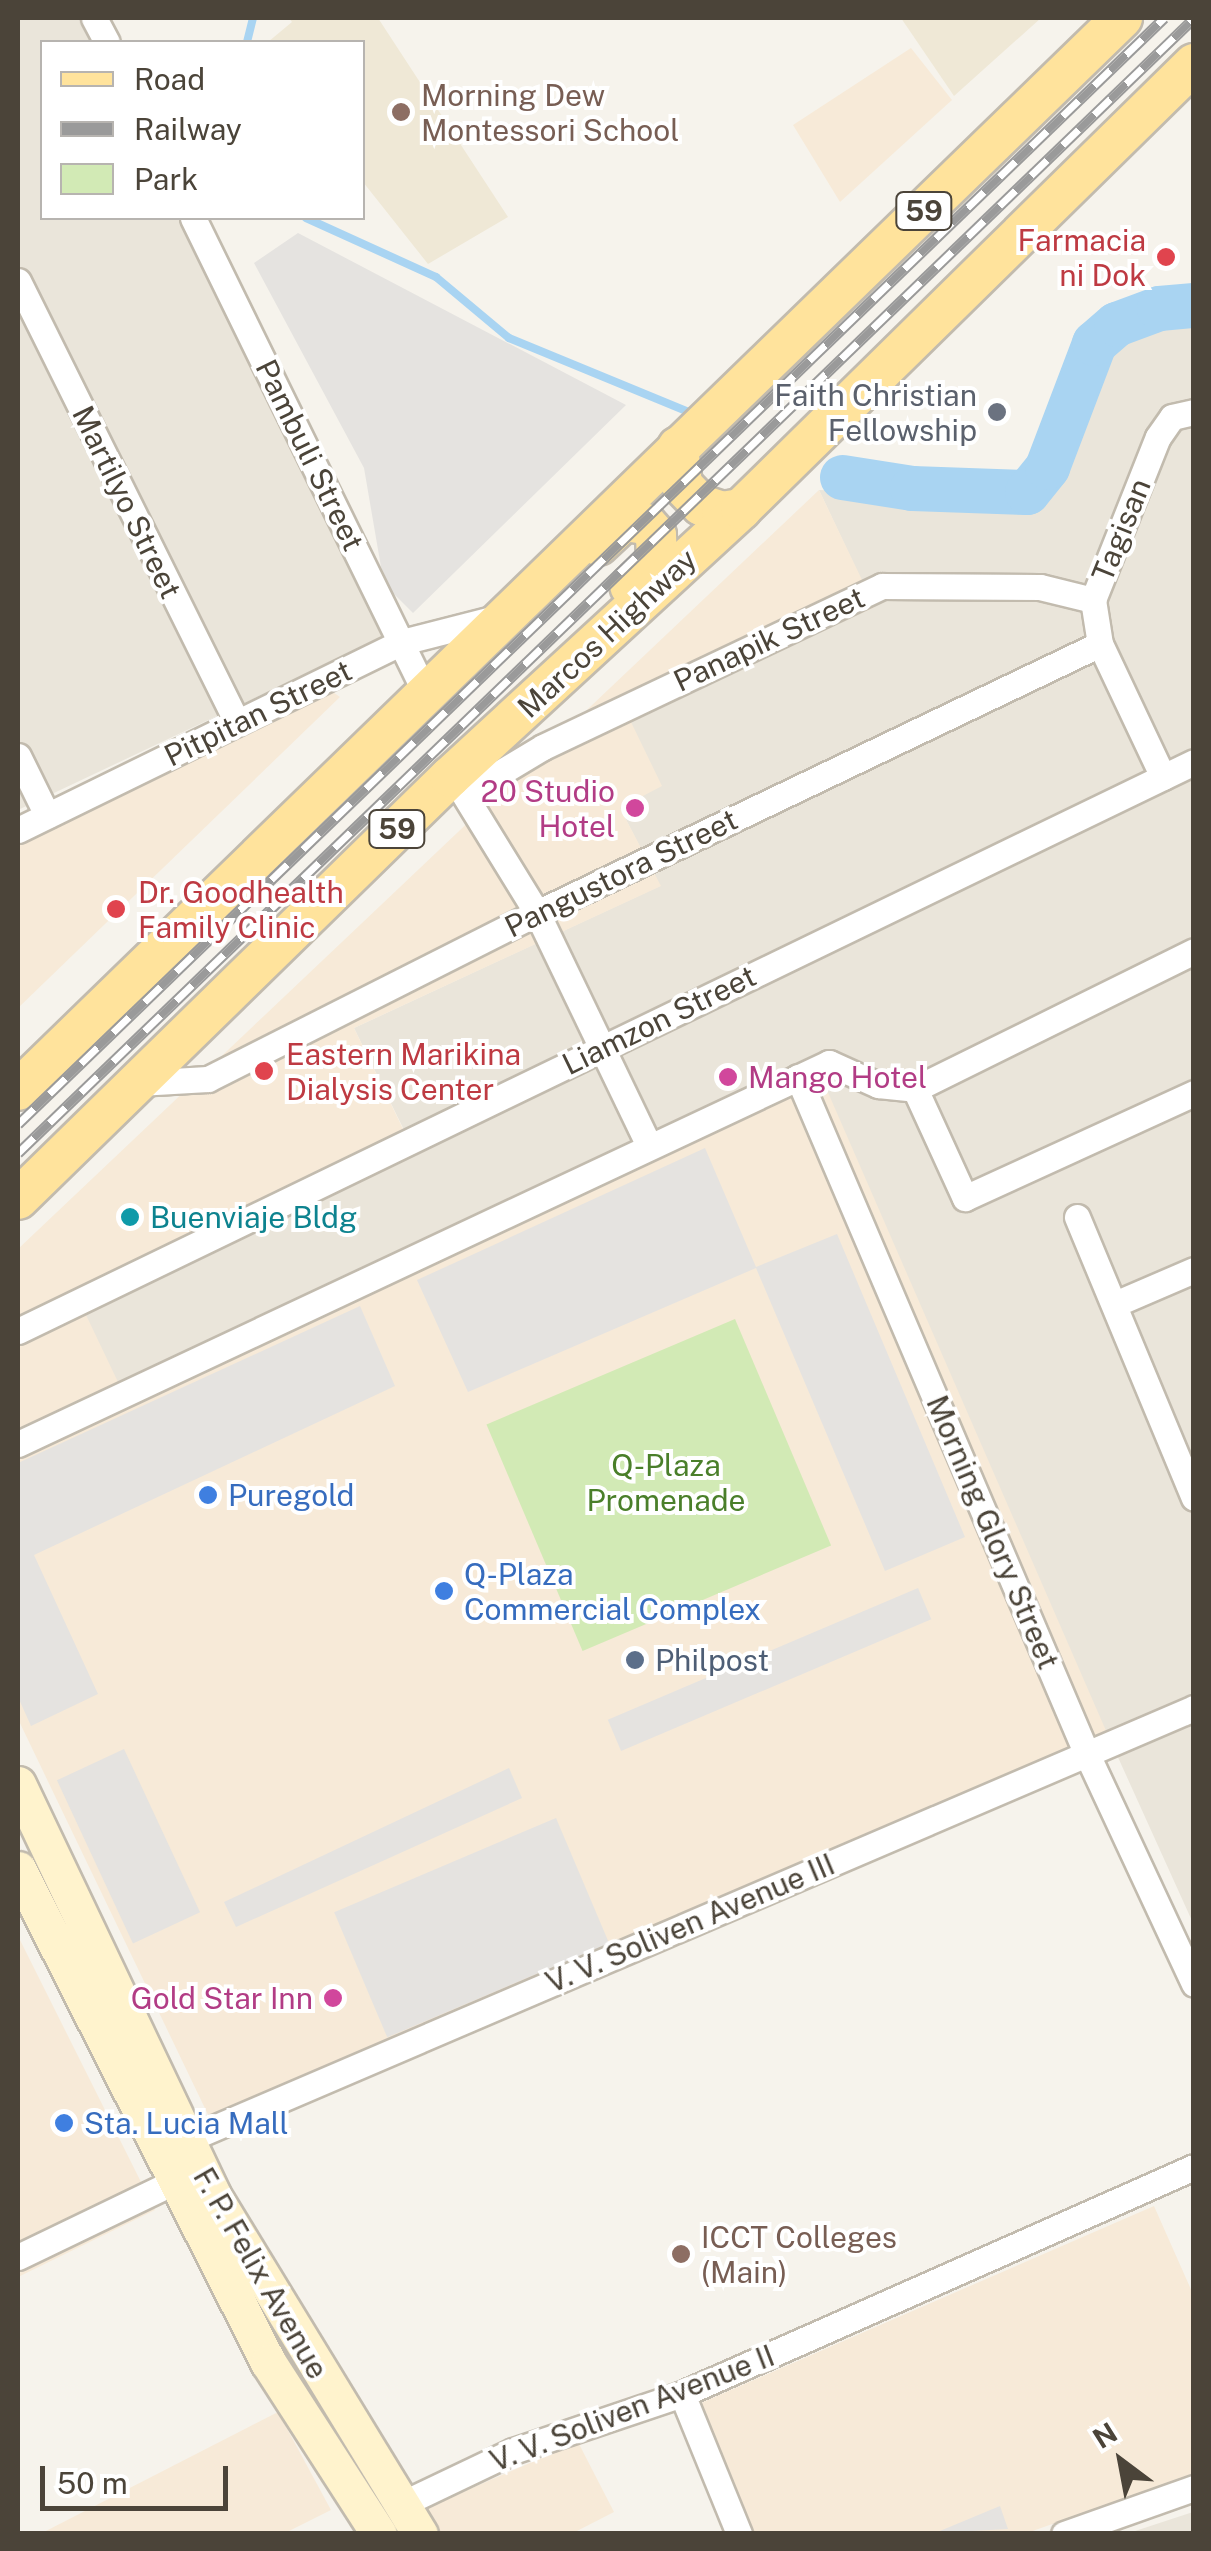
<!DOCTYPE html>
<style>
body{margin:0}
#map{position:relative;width:1211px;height:2551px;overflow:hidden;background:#f6f3ec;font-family:"Public Sans",sans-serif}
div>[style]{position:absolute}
.residential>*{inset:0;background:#eae5da}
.commercial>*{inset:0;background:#f7ead8}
.education>*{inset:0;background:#efe8d6}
.green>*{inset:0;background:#d2eab5;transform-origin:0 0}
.parking>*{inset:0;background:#e5e3e0;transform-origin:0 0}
.stream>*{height:8px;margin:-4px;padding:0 4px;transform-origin:4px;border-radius:4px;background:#a9d4f2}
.river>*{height:45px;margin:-22.5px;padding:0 22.5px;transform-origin:22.5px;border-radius:22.5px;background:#a9d4f2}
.roads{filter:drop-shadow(2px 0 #c2bbae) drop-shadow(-2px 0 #c2bbae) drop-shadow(0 2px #c2bbae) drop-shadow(0 -2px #c2bbae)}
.minor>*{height:25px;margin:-12.5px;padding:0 12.5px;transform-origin:12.5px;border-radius:12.5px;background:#fff}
.secondary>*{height:35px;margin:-17.5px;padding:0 17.5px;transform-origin:17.5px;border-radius:17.5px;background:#fff3cd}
.primary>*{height:40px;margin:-20px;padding:0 20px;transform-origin:20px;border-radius:20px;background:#ffe39c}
.rail>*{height:11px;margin-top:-5.5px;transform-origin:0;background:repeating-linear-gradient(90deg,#fff 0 22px,#9a9a9a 0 44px);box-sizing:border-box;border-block:2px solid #9a9a9a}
.dots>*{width:28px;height:28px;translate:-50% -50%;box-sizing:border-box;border:5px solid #fff;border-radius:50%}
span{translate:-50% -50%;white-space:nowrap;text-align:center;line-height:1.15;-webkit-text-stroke:8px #fff;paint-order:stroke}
.shield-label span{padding:2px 8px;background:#fff;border:2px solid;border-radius:8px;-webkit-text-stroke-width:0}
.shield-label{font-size:28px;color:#4b4439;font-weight:700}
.education-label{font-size:30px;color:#785e54}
.left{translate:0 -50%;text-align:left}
.health-label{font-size:30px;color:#be3a42}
.right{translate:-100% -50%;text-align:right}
.worship-label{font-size:30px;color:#5b616d}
.street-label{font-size:30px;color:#4b4439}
.hotel-label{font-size:30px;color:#b23c85}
.culture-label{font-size:30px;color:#0d838f}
.park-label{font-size:30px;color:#4a7f2a}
.shop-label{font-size:30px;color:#366cbe}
.service-label{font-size:30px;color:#4e5e75}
.frame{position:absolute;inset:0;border:20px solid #4b4439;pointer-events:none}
.legend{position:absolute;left:40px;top:40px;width:325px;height:180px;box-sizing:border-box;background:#fff;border:2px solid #b7b4b0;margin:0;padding:12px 18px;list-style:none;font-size:30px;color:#4b4439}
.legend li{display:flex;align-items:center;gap:20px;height:50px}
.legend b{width:50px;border:2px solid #b7b4b0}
.north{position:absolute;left:1071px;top:2411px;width:100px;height:100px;-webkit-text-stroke:8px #fff;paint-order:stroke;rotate:328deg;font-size:28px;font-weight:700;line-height:40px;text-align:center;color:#4b4439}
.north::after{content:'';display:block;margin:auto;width:35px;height:45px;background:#4b4439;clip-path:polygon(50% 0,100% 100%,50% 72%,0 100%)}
.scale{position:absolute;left:40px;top:2466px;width:188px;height:45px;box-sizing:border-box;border:5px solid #4b4439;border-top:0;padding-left:12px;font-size:30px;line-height:35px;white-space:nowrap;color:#4b4439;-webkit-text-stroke:8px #fff;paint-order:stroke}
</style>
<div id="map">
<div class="residential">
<div style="clip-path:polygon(18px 18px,108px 18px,120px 42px,42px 42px,42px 218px,206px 218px,407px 626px,18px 810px)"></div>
<div style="clip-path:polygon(1182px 310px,1193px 312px,1193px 1923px,1107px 1733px,117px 1383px,75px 1294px,405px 1132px,354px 1028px,660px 886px,620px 808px,630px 720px,874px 607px,819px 490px,1027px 497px,1049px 472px,1103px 354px,1151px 315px)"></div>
<div style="clip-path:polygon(1193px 2512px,1193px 2533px,1129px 2533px)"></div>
</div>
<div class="commercial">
<div style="clip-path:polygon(911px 48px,952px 100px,840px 202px,793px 125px)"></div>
<div style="clip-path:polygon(819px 490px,875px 607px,630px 720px,662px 786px,620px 808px,661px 886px,354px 1028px,405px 1133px,76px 1294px,118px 1382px,813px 1058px,1107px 1733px,213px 2125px,18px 1719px,18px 1249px)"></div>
<div style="clip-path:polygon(314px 679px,340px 697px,18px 1008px,18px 834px)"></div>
<div style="clip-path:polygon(18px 1936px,155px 2210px,18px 2277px)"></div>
<div style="clip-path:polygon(1154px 2206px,1193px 2294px,1193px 2474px,1027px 2533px,754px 2533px,701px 2403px)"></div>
<div style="clip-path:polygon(278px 2412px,331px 2510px,285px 2533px,42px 2533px)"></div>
<div style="clip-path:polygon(578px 2442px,614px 2512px,573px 2533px,434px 2534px,419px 2511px)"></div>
</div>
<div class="education">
<div style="clip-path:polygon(289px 18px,378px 18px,508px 217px,428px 264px,363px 182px,362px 42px,268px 42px,292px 22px)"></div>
<div style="clip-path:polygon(901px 18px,1041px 18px,954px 96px)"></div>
</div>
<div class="green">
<div style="left:735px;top:1319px;width:246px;height:270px;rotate:67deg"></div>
</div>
<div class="parking">
<div style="clip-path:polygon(298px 233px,626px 405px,413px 613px,392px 592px,381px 567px,364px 468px,254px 263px)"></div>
<div style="clip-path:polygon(705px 1148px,756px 1267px,837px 1234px,965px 1537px,885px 1571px,756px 1268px,468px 1392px,417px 1280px)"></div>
<div style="clip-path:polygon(360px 1306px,395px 1386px,34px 1555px,98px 1694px,31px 1726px,18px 1697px,18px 1463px)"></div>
<div style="left:918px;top:1588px;width:34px;height:337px;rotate:67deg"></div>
<div style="left:124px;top:1749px;width:180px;height:74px;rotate:65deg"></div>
<div style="clip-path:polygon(509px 1768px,522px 1798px,236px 1927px,224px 1902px)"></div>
<div style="left:556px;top:1818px;width:136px;height:241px;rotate:67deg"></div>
<div style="clip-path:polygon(1000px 2506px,1008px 2529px,935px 2533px)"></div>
</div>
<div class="stream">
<div style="left:247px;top:42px;width:25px;rotate:-76deg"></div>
<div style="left:306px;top:218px;width:143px;rotate:24.4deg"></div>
<div style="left:436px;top:277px;width:95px;rotate:39.9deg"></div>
<div style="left:509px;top:338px;width:197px;rotate:22.4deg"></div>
</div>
<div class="river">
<div style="left:842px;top:477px;width:71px;rotate:8.9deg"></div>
<div style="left:912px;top:488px;width:115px;rotate:2deg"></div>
<div style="left:1027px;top:492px;width:32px;rotate:-51deg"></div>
<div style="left:1047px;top:467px;width:133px;rotate:-69.2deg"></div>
<div style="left:1094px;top:343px;width:29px;rotate:-41deg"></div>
<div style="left:1116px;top:324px;width:46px;rotate:-20.4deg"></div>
<div style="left:1159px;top:308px;width:35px;rotate:-5deg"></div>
</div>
<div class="roads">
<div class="minor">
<div style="left:94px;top:18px;width:27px;rotate:62deg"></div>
<div style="left:193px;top:218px;width:530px;rotate:63.92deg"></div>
<div style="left:18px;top:281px;width:493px;rotate:63.6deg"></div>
<div style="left:18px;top:756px;width:66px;rotate:63.8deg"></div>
<div style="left:1163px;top:777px;width:147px;rotate:-115.3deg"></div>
<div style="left:1100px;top:644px;width:45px;rotate:-99deg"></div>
<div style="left:1093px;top:600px;width:175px;rotate:-68.3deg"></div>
<div style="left:1158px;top:437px;width:24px;rotate:-55deg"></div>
<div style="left:1172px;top:417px;width:23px;rotate:-13deg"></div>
<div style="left:457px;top:783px;width:153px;rotate:58.4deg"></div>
<div style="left:537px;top:913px;width:259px;rotate:64.3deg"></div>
<div style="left:468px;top:792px;width:87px;rotate:-31deg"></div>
<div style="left:543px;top:747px;width:375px;rotate:-25.4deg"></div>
<div style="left:882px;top:586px;width:158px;rotate:0.4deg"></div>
<div style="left:1040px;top:587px;width:55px;rotate:13.8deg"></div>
<div style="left:18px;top:830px;width:428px;rotate:-26.1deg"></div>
<div style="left:402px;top:642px;width:101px;rotate:-14.3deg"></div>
<div style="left:798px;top:1077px;width:732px;rotate:66.9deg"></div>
<div style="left:1085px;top:1750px;width:258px;rotate:65deg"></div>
<div style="left:138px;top:1083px;width:70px;rotate:-3.3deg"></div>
<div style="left:208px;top:1079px;width:369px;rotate:-26.8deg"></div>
<div style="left:537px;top:913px;width:624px;rotate:-25.54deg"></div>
<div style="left:915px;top:1089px;width:120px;rotate:65.4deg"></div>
<div style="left:965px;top:1198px;width:252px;rotate:-24.6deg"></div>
<div style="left:1077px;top:1217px;width:304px;rotate:67.4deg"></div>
<div style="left:1115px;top:1304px;width:86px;rotate:-23.3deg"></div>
<div style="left:18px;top:1331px;width:1306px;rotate:-25.82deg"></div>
<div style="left:18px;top:1444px;width:896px;rotate:-25.16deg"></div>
<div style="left:829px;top:1063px;width:54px;rotate:24.2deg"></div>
<div style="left:878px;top:1085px;width:37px;rotate:6deg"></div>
<div style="left:915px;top:1089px;width:311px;rotate:-26.3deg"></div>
<div style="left:186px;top:2140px;width:1097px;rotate:-23.2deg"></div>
<div style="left:18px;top:2257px;width:171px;rotate:-25.7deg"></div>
<div style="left:682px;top:2394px;width:151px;rotate:67.8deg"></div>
<div style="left:400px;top:2505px;width:125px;rotate:-25.5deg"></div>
<div style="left:513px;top:2451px;width:178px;rotate:-18.6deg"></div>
<div style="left:682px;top:2394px;width:560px;rotate:-23.91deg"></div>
<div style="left:1064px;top:2534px;width:138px;rotate:-19.5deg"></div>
</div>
<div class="secondary">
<div style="left:18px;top:1784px;width:455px;rotate:64.6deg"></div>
<div style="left:213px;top:2195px;width:397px;rotate:58.6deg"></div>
<div style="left:18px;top:1869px;width:553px;rotate:63.11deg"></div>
<div style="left:268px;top:2362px;width:205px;rotate:57.2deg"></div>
</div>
<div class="primary">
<div style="left:678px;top:447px;width:38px;rotate:84deg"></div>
<div style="left:682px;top:485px;width:28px;rotate:46deg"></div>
<div style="left:701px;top:505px;width:22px;rotate:18deg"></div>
<div style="left:722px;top:512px;width:19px;rotate:-9deg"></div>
<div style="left:598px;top:545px;width:35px;rotate:-43deg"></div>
<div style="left:624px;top:521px;width:22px;rotate:8deg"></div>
<div style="left:646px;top:524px;width:15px;rotate:48deg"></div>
<div style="left:656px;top:535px;width:26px;rotate:88deg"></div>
<div style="left:657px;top:561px;width:37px;rotate:136deg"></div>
<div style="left:18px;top:1090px;width:1539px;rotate:-44.16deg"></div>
<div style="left:18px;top:1199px;width:604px;rotate:-44.33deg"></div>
<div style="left:450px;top:777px;width:396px;rotate:-42.6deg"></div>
<div style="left:741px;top:509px;width:635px;rotate:-44.49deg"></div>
</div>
</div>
<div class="rail">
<div style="left:18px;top:1124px;width:1593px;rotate:-43.98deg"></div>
<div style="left:18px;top:1153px;width:1634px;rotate:-43.98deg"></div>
</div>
<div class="dots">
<div style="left:401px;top:112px;background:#8d6e63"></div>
<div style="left:1166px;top:257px;background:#e0444e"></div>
<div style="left:997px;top:412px;background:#6b7280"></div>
<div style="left:635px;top:808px;background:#d1479c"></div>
<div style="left:116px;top:909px;background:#e0444e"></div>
<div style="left:264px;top:1071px;background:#e0444e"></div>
<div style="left:728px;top:1077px;background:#d1479c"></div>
<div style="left:130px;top:1217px;background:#0f9aa8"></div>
<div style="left:208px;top:1495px;background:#3f7fe0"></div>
<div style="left:444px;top:1591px;background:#3f7fe0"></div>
<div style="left:635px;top:1660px;background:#5c6f8a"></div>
<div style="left:333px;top:1998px;background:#d1479c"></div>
<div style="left:64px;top:2123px;background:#3f7fe0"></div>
<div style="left:681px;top:2254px;background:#8d6e63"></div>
</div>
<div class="shield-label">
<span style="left:924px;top:211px">59</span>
<span style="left:397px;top:829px">59</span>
</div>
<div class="education-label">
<span class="left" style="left:421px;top:112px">Morning Dew<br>Montessori School</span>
<span class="left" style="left:701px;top:2254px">ICCT Colleges<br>(Main)</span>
</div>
<div class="health-label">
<span class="right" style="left:1146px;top:257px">Farmacia<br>ni Dok</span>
<span class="left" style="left:138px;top:909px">Dr. Goodhealth<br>Family Clinic</span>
<span class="left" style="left:286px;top:1071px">Eastern Marikina<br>Dialysis Center</span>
</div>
<div class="worship-label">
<span class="right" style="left:977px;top:412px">Faith Christian<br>Fellowship</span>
</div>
<div class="street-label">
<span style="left:310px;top:455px;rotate:64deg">Pambuli Street</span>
<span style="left:127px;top:502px;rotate:64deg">Martilyo Street</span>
<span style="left:1121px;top:530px;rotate:-68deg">Tagisan</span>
<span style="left:607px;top:633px;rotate:-43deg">Marcos Highway</span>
<span style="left:769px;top:639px;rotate:-25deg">Panapik Street</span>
<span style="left:258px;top:713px;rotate:-26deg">Pitpitan Street</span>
<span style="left:621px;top:873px;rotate:-26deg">Pangustora Street</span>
<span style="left:659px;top:1020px;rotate:-26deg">Liamzon Street</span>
<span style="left:993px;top:1532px;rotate:67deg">Morning Glory Street</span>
<span style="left:690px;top:1923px;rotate:-23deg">V. V. Soliven Avenue III</span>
<span style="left:261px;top:2273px;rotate:60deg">F. P. Felix Avenue</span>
<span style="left:632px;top:2408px;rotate:-21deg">V. V. Soliven Avenue II</span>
</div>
<div class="hotel-label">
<span class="right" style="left:615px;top:808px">20 Studio<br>Hotel</span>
<span class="left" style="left:748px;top:1077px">Mango Hotel</span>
<span class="right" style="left:313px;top:1998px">Gold Star Inn</span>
</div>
<div class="culture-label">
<span class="left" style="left:150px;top:1217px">Buenviaje Bldg</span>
</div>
<div class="park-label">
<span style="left:666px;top:1482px">Q-Plaza<br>Promenade</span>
</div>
<div class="shop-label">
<span class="left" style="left:228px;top:1495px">Puregold</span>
<span class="left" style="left:464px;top:1591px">Q-Plaza<br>Commercial Complex</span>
<span class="left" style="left:84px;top:2123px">Sta. Lucia Mall</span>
</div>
<div class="service-label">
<span class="left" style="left:655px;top:1660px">Philpost</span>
</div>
<div class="frame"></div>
<ul class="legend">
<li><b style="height:12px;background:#ffe39c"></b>Road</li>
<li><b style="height:12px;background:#9a9a9a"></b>Railway</li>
<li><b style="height:28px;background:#d2eab5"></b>Park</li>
</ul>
<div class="north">N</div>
<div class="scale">50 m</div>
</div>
